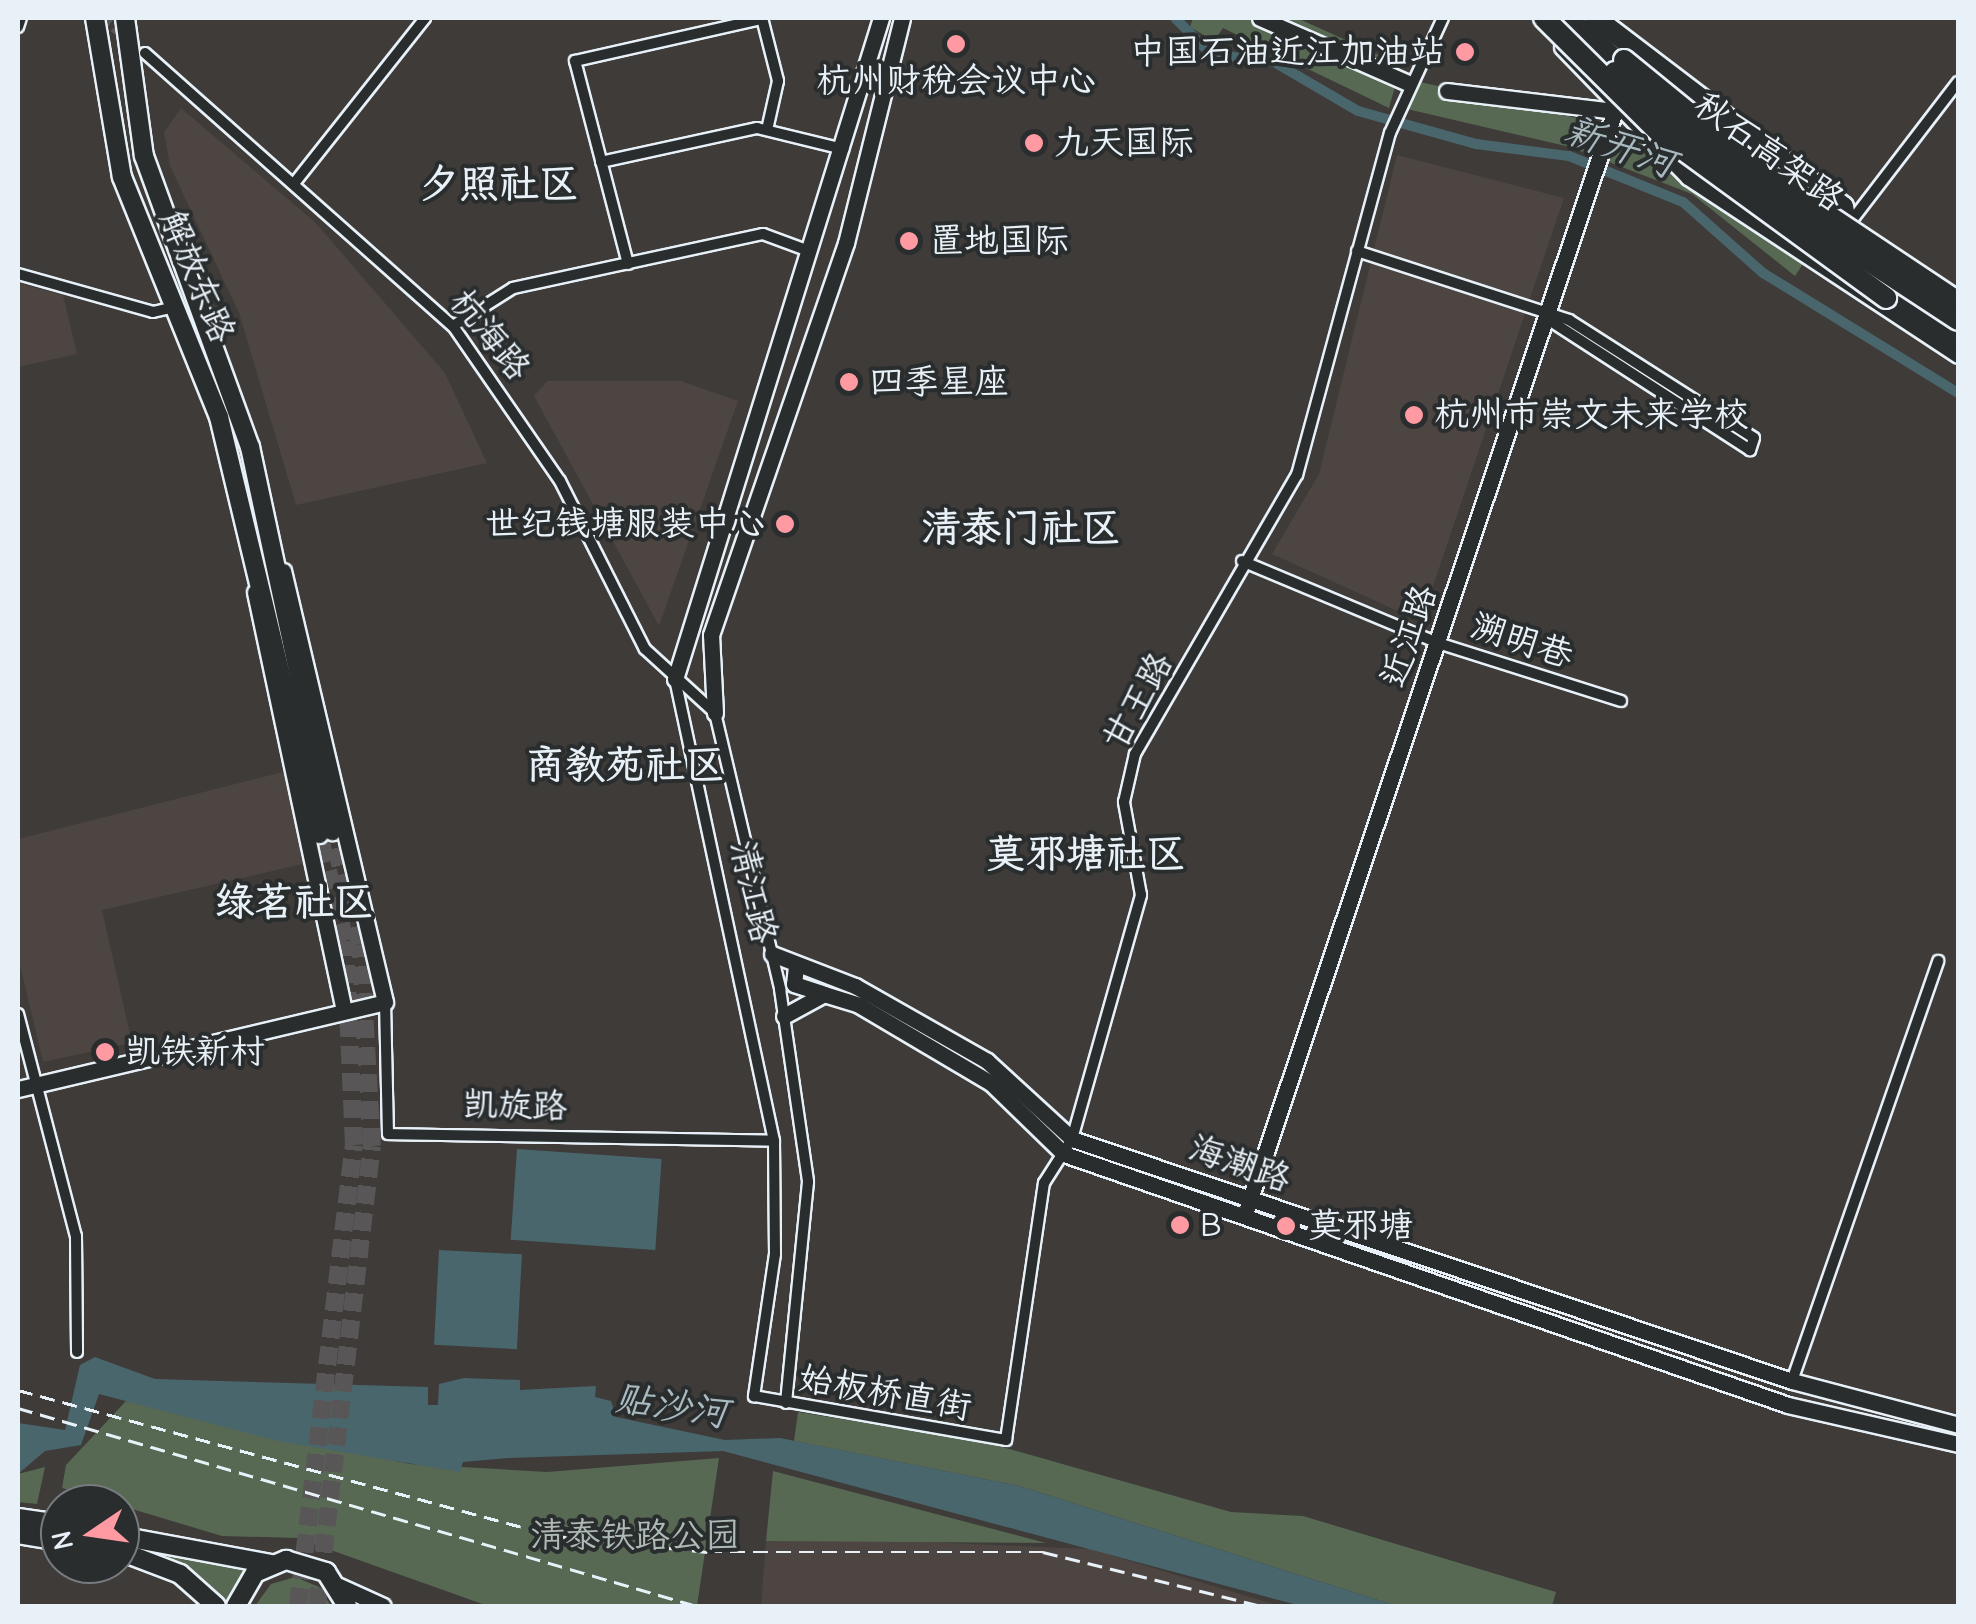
<!DOCTYPE html>
<meta charset="utf-8">
<style>
body{margin:0}
#map{position:relative;width:1976px;height:1624px;overflow:hidden;background:#3e3b39;font-family:"Comic Neue","LXGW WenKai TC",sans-serif}
div>[style]{position:absolute}
.built>*{inset:0;background:#4c4541}
.green>*{inset:0;background:#576853}
.water>*{inset:0;background:#49666d;transform-origin:0 0}
.canal>*{height:10px;margin:-5px;padding:0 5px;transform-origin:5px;border-radius:5px;background:#49666d}
.street-tunnel>*{height:10px;margin-top:-5px;transform-origin:0;background:repeating-linear-gradient(90deg,#585656 0 10px,transparent 0 15px)}
.primary-tunnel>*{height:18px;margin-top:-9px;transform-origin:0;background:repeating-linear-gradient(90deg,#585656 0 18px,transparent 0 27px)}
.roads{filter:drop-shadow(2px 0 #e8f1f8) drop-shadow(-2px 0 #e8f1f8) drop-shadow(0 2px #e8f1f8) drop-shadow(0 -2px #e8f1f8)}
.street>*{height:10px;margin:-5px;padding:0 5px;transform-origin:5px;border-radius:5px;background:#2a2d2e}
.secondary>*{height:15px;margin:-7.5px;padding:0 7.5px;transform-origin:7.5px;border-radius:7.5px;background:#2a2d2e}
.primary>*{height:18px;margin:-9px;padding:0 9px;transform-origin:9px;border-radius:9px;background:#2a2d2e}
.highway>*{height:20px;margin:-10px;padding:0 10px;transform-origin:10px;border-radius:10px;background:#2a2d2e}
.rail>*{height:2.5px;margin-top:-1.25px;transform-origin:0;background:repeating-linear-gradient(90deg,#e8f1f8 0 15px,transparent 0 23px)}
.bridges{filter:drop-shadow(2px 0 #e8f1f8) drop-shadow(-2px 0 #e8f1f8) drop-shadow(0 2px #e8f1f8) drop-shadow(0 -2px #e8f1f8)}
.highway-bridge>*{height:20px;margin:-10px;padding:0 10px;transform-origin:10px;border-radius:10px;background:#2a2d2e}
.dots>*{width:28px;height:28px;translate:-50% -50%;box-sizing:border-box;border:5px solid #2a2d2e;border-radius:50%}
span{translate:-50% -50%;white-space:nowrap;text-align:center;line-height:1.15;-webkit-text-stroke:8px #2a2d2e;paint-order:stroke}
.poi-label{font-size:35px;color:#e8f1f8}
.right{translate:-100% -50%;text-align:right}
.left{translate:0 -50%;text-align:left}
.street-label{font-size:35px;color:#e8f1f8}
.park-label{font-size:35px;color:#aebab6}
.water-label{font-size:38px;color:#a8b9c0;font-style:italic}
.quarter-label{font-size:40px;color:#e8f1f8;font-weight:700}
.frame{position:absolute;inset:0;border:20px solid #e8f1f8;pointer-events:none}
.north{position:absolute;left:40px;top:1484px;width:100px;height:100px;box-sizing:border-box;background:#2a2d2e;border:2px solid #767b7f;border-radius:50%;rotate:257deg;font-size:28px;font-weight:700;line-height:40px;text-align:center;color:#e8f1f8}
.north::after{content:'';display:block;margin:auto;width:35px;height:45px;background:#ff9aa2;clip-path:polygon(50% 0,100% 100%,50% 72%,0 100%)}
</style>
<div id="map">
<div class="built">
<div style="clip-path:polygon(181px 108px,316px 223px,445px 373px,487px 463px,296px 505px,239px 313px,170px 166px,164px 132px)"></div>
<div style="clip-path:polygon(1397px 155px,1564px 198px,1425px 610px,1411px 617px,1272px 554px,1319px 474px)"></div>
<div style="clip-path:polygon(18px 283px,63px 295px,77px 354px,18px 367px)"></div>
<div style="clip-path:polygon(547px 381px,681px 381px,738px 401px,659px 626px,534px 396px)"></div>
<div style="clip-path:polygon(287px 771px,307px 863px,102px 910px,132px 1043px,43px 1062px,18px 957px,18px 839px)"></div>
<div style="clip-path:polygon(879px 1540px,1090px 1549px,1280px 1606px,761px 1606px,766px 1541px)"></div>
</div>
<div class="green">
<div style="clip-path:polygon(1193px 18px,1297px 18px,1401px 65px,1389px 108px,1223px 28px,1214px 41px,1190px 27px)"></div>
<div style="clip-path:polygon(1416px 81px,1672px 140px,1819px 240px,1795px 276px,1692px 194px,1570px 147px,1407px 109px)"></div>
<div style="clip-path:polygon(126px 1401px,410px 1464px,547px 1472px,719px 1458px,697px 1606px,488px 1606px,297px 1538px,222px 1536px,62px 1488px,66px 1465px)"></div>
<div style="clip-path:polygon(798px 1412px,985px 1442px,1231px 1512px,1303px 1516px,1556px 1592px,1552px 1606px,1397px 1606px,1019px 1486px,794px 1441px)"></div>
<div style="clip-path:polygon(45px 1467px,37px 1504px,18px 1502px,18px 1474px)"></div>
<div style="clip-path:polygon(773px 1471px,1046px 1543px,766px 1541px)"></div>
<div style="clip-path:polygon(163px 1553px,210px 1564px,245px 1568px,224px 1603px)"></div>
<div style="clip-path:polygon(295px 1577px,319px 1587px,331px 1606px,255px 1606px,271px 1584px)"></div>
</div>
<div class="water">
<div style="left:517px;top:1149px;width:145px;height:91px;rotate:4deg"></div>
<div style="left:439px;top:1250px;width:83px;height:95px;rotate:3deg"></div>
<div style="clip-path:polygon(95px 1357px,155px 1379px,428px 1387px,428px 1405px,438px 1405px,439px 1384px,464px 1378px,520px 1380px,520px 1390px,596px 1386px,595px 1397px,611px 1401px,616px 1417px,725px 1440px,780px 1438px,1019px 1486px,1397px 1606px,1301px 1606px,723px 1451px,508px 1458px,463px 1462px,460px 1472px,278px 1441px,99px 1394px,81px 1445px,45px 1451px,18px 1474px,18px 1423px,65px 1430px,80px 1365px)"></div>
</div>
<div class="canal">
<div style="left:1175px;top:18px;width:51px;rotate:45deg"></div>
<div style="left:1211px;top:54px;width:64px;rotate:7.2deg"></div>
<div style="left:1274px;top:62px;width:97px;rotate:30.3deg"></div>
<div style="left:1358px;top:111px;width:123px;rotate:15.6deg"></div>
<div style="left:1476px;top:144px;width:94px;rotate:7.4deg"></div>
<div style="left:1569px;top:156px;width:123px;rotate:22deg"></div>
<div style="left:1683px;top:202px;width:107px;rotate:41.6deg"></div>
<div style="left:1763px;top:273px;width:229px;rotate:31.6deg"></div>
</div>
<div class="street-tunnel">
<div style="left:102px;top:18px;width:29px;rotate:38deg"></div>
</div>
<div class="primary-tunnel">
<div style="left:298px;top:1606px;width:464px;rotate:-83.1deg"></div>
<div style="left:354px;top:1145px;width:204px;rotate:-92.5deg"></div>
<div style="left:345px;top:941px;width:110px;rotate:-103.7deg"></div>
<div style="left:317px;top:1606px;width:463px;rotate:-83.2deg"></div>
<div style="left:372px;top:1146px;width:202px;rotate:-93.4deg"></div>
<div style="left:360px;top:944px;width:116px;rotate:-103.9deg"></div>
</div>
<div class="roads">
<div class="street">
<div style="left:762px;top:18px;width:65px;rotate:75.7deg"></div>
<div style="left:778px;top:81px;width:50px;rotate:102.7deg"></div>
<div style="left:18px;top:27px;width:9px;rotate:-72deg"></div>
<div style="left:145px;top:53px;width:412px;rotate:41.6deg"></div>
<div style="left:453px;top:326px;width:188px;rotate:55.4deg"></div>
<div style="left:560px;top:481px;width:188px;rotate:63.2deg"></div>
<div style="left:645px;top:649px;width:95px;rotate:42.4deg"></div>
<div style="left:715px;top:713px;width:284px;rotate:76.7deg"></div>
<div style="left:780px;top:989px;width:195px;rotate:81.7deg"></div>
<div style="left:808px;top:1182px;width:222px;rotate:95.7deg"></div>
<div style="left:601px;top:162px;width:160px;rotate:-12.3deg"></div>
<div style="left:757px;top:128px;width:89px;rotate:13.7deg"></div>
<div style="left:296px;top:181px;width:208px;rotate:-51.6deg"></div>
<div style="left:1849px;top:224px;width:179px;rotate:-52.5deg"></div>
<div style="left:1357px;top:251px;width:223px;rotate:18deg"></div>
<div style="left:1569px;top:320px;width:219px;rotate:32.5deg"></div>
<div style="left:1754px;top:438px;width:13px;rotate:108deg"></div>
<div style="left:1750px;top:450px;width:243px;rotate:-147.1deg"></div>
<div style="left:628px;top:264px;width:210px;rotate:-104.6deg"></div>
<div style="left:575px;top:61px;width:192px;rotate:-12.7deg"></div>
<div style="left:18px;top:274px;width:140px;rotate:15.7deg"></div>
<div style="left:153px;top:312px;width:23px;rotate:-13deg"></div>
<div style="left:453px;top:326px;width:71px;rotate:-32.3deg"></div>
<div style="left:513px;top:288px;width:256px;rotate:-12.2deg"></div>
<div style="left:763px;top:234px;width:49px;rotate:20.3deg"></div>
<div style="left:1242px;top:561px;width:212px;rotate:22.7deg"></div>
<div style="left:1438px;top:643px;width:192px;rotate:17.6deg"></div>
<div style="left:675px;top:679px;width:472px;rotate:77.9deg"></div>
<div style="left:774px;top:1141px;width:113px;rotate:89.5deg"></div>
<div style="left:775px;top:1254px;width:144px;rotate:98.4deg"></div>
<div style="left:754px;top:1396px;width:256px;rotate:9.9deg"></div>
<div style="left:1006px;top:1440px;width:260px;rotate:-81.6deg"></div>
<div style="left:1044px;top:1183px;width:52px;rotate:-57.5deg"></div>
<div style="left:1072px;top:1139px;width:254px;rotate:-74.2deg"></div>
<div style="left:1141px;top:895px;width:95px;rotate:-100.4deg"></div>
<div style="left:1124px;top:802px;width:49px;rotate:-77.1deg"></div>
<div style="left:1135px;top:754px;width:323px;rotate:-59.9deg"></div>
<div style="left:1297px;top:475px;width:354px;rotate:-74.8deg"></div>
<div style="left:1390px;top:133px;width:127px;rotate:-65.3deg"></div>
<div style="left:385px;top:1002px;width:132px;rotate:88.7deg"></div>
<div style="left:388px;top:1134px;width:386px;rotate:1deg"></div>
<div style="left:18px;top:1014px;width:229px;rotate:75.4deg"></div>
<div style="left:76px;top:1236px;width:116px;rotate:89.5deg"></div>
<div style="left:1792px;top:1381px;width:445px;rotate:-70.8deg"></div>
</div>
<div class="secondary">
<div style="left:1260px;top:18px;width:162px;rotate:23.7deg"></div>
<div style="left:1562px;top:47px;width:181px;rotate:45.9deg"></div>
<div style="left:1688px;top:177px;width:323px;rotate:33.4deg"></div>
<div style="left:1447px;top:91px;width:169px;rotate:6.8deg"></div>
<div style="left:255px;top:592px;width:426px;rotate:78deg"></div>
<div style="left:675px;top:679px;width:692px;rotate:-72.69deg"></div>
<div style="left:715px;top:713px;width:78px;rotate:-92.9deg"></div>
<div style="left:711px;top:635px;width:415px;rotate:-71deg"></div>
<div style="left:846px;top:243px;width:232px;rotate:-76deg"></div>
<div style="left:772px;top:954px;width:89px;rotate:21.1deg"></div>
<div style="left:855px;top:986px;width:152px;rotate:29.6deg"></div>
<div style="left:987px;top:1061px;width:115px;rotate:42.5deg"></div>
<div style="left:1072px;top:1139px;width:760px;rotate:18.58deg"></div>
<div style="left:1792px;top:1381px;width:172px;rotate:14.8deg"></div>
<div style="left:796px;top:966px;width:18px;rotate:96deg"></div>
<div style="left:794px;top:984px;width:29px;rotate:18deg"></div>
<div style="left:784px;top:1016px;width:46px;rotate:-28.8deg"></div>
<div style="left:824px;top:994px;width:37px;rotate:17deg"></div>
<div style="left:859px;top:1005px;width:153px;rotate:30.6deg"></div>
<div style="left:991px;top:1083px;width:102px;rotate:44.2deg"></div>
<div style="left:1064px;top:1154px;width:766px;rotate:19.12deg"></div>
<div style="left:1788px;top:1405px;width:174px;rotate:12.9deg"></div>
<div style="left:18px;top:1089px;width:377px;rotate:-13.3deg"></div>
<div style="left:385px;top:1002px;width:443px;rotate:-103.3deg"></div>
<div style="left:1247px;top:1208px;width:1157px;rotate:-71.46deg"></div>
<div style="left:1615px;top:111px;width:25px;rotate:-50deg"></div>
<div style="left:339px;top:1586px;width:48px;rotate:24.4deg"></div>
</div>
<div class="primary">
<div style="left:95px;top:18px;width:161px;rotate:80.4deg"></div>
<div style="left:122px;top:177px;width:259px;rotate:68deg"></div>
<div style="left:219px;top:417px;width:429px;rotate:76.5deg"></div>
<div style="left:125px;top:18px;width:139px;rotate:82.2deg"></div>
<div style="left:144px;top:156px;width:310px;rotate:70deg"></div>
<div style="left:250px;top:447px;width:393px;rotate:77.9deg"></div>
<div style="left:1569px;top:18px;width:84px;rotate:40.7deg"></div>
<div style="left:1865px;top:272px;width:69px;rotate:32.5deg"></div>
<div style="left:18px;top:1518px;width:42px;rotate:8.1deg"></div>
<div style="left:18px;top:1534px;width:43px;rotate:9.5deg"></div>
<div style="left:120px;top:1536px;width:154px;rotate:10.5deg"></div>
<div style="left:120px;top:1551px;width:64px;rotate:21deg"></div>
<div style="left:180px;top:1574px;width:48px;rotate:41.6deg"></div>
<div style="left:236px;top:1606px;width:38px;rotate:-60deg"></div>
<div style="left:255px;top:1573px;width:34px;rotate:-23deg"></div>
<div style="left:286px;top:1560px;width:42px;rotate:16.7deg"></div>
<div style="left:326px;top:1572px;width:40px;rotate:58deg"></div>
</div>
<div class="highway">
<div style="left:1595px;top:18px;width:312px;rotate:37.3deg"></div>
<div style="left:1843px;top:207px;width:19px;rotate:78deg"></div>
<div style="left:1578px;top:39px;width:50px;rotate:41.7deg"></div>
<div style="left:1886px;top:298px;width:84px;rotate:30.8deg"></div>
</div>
</div>
<div class="rail">
<div style="left:18px;top:1390px;width:556px;rotate:15.21deg"></div>
<div style="left:555px;top:1536px;width:153px;rotate:6deg"></div>
<div style="left:707px;top:1552px;width:336px"></div>
<div style="left:1043px;top:1552px;width:226px;rotate:13.9deg"></div>
<div style="left:18px;top:1408px;width:707px;rotate:16.26deg"></div>
</div>
<div class="bridges">
<div class="highway-bridge">
<div style="left:1544px;top:18px;width:163px;rotate:44.8deg"></div>
<div style="left:1660px;top:133px;width:280px;rotate:36.1deg"></div>
<div style="left:1624px;top:60px;width:168px;rotate:39.2deg"></div>
<div style="left:1754px;top:166px;width:245px;rotate:33.7deg"></div>
<div style="left:1615px;top:72px;width:165px;rotate:39.8deg"></div>
<div style="left:1742px;top:178px;width:258px;rotate:33.3deg"></div>
</div>
</div>
<div class="dots">
<div style="left:956px;top:44px;background:#ff9aa2"></div>
<div style="left:1465px;top:52px;background:#ff9aa2"></div>
<div style="left:1034px;top:143px;background:#ff9aa2"></div>
<div style="left:909px;top:241px;background:#ff9aa2"></div>
<div style="left:849px;top:382px;background:#ff9aa2"></div>
<div style="left:1414px;top:415px;background:#ff9aa2"></div>
<div style="left:785px;top:524px;background:#ff9aa2"></div>
<div style="left:105px;top:1052px;background:#ff9aa2"></div>
<div style="left:1180px;top:1225px;background:#ff9aa2"></div>
<div style="left:1286px;top:1226px;background:#ff9aa2"></div>
</div>
<div class="poi-label">
<span class="right" style="left:1445px;top:52px">中国石油近江加油站</span>
<span style="left:956px;top:81px">杭州财税会议中心</span>
<span class="left" style="left:1054px;top:143px">九天国际</span>
<span class="left" style="left:929px;top:241px">置地国际</span>
<span class="left" style="left:869px;top:382px">四季星座</span>
<span class="left" style="left:1434px;top:415px">杭州市崇文未来学校</span>
<span class="right" style="left:765px;top:524px">世纪钱塘服装中心</span>
<span class="left" style="left:125px;top:1052px">凯铁新村</span>
<span class="left" style="left:1200px;top:1225px">B</span>
<span class="left" style="left:1308px;top:1226px">莫邪塘</span>
</div>
<div class="street-label">
<span style="left:1769px;top:152px;rotate:36deg">秋石高架路</span>
<span style="left:197px;top:277px;rotate:67deg">解放东路</span>
<span style="left:490px;top:335px;rotate:51deg">杭海路</span>
<span style="left:1409px;top:636px;rotate:-71deg">近江路</span>
<span style="left:1522px;top:641px;rotate:18deg">溯明巷</span>
<span style="left:1138px;top:701px;rotate:-61deg">甘王路</span>
<span style="left:753px;top:892px;rotate:77deg">清江路</span>
<span style="left:515px;top:1106px;rotate:1deg">凯旋路</span>
<span style="left:1240px;top:1164px;rotate:19deg">海潮路</span>
<span style="left:885px;top:1393px;rotate:10deg">始板桥直街</span>
</div>
<div class="park-label">
<span style="left:635px;top:1536px">清泰铁路公园</span>
</div>
<div class="water-label">
<span style="left:1620px;top:148px;rotate:19deg">新开河</span>
<span style="left:671px;top:1407px;rotate:8deg">贴沙河</span>
</div>
<div class="quarter-label">
<span style="left:499px;top:184px">夕照社区</span>
<span style="left:1021px;top:528px">清泰门社区</span>
<span style="left:625px;top:765px">商教苑社区</span>
<span style="left:1086px;top:854px">莫邪塘社区</span>
<span style="left:294px;top:902px">绿茗社区</span>
</div>
<div class="frame"></div>
<div class="north">N</div>
</div>
